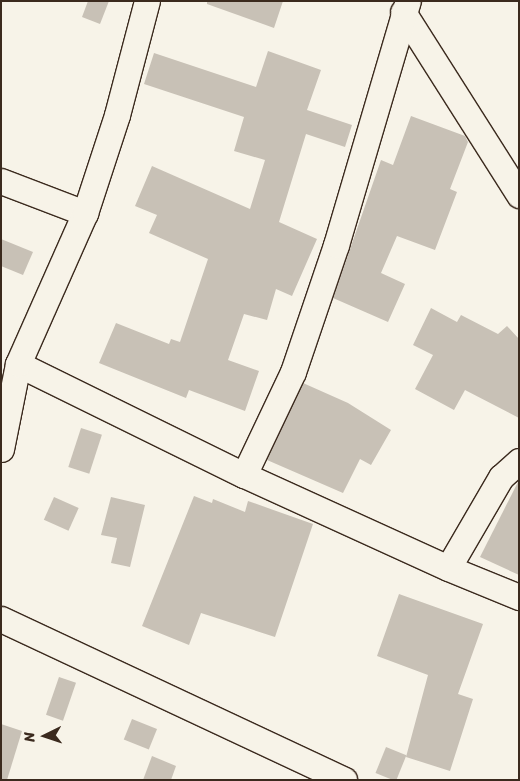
<!DOCTYPE html>
<style>
body{margin:0}
#map{position:relative;width:520px;height:781px;overflow:hidden;background:#f7f3e8;font-family:Sriracha,sans-serif}
div>[style]{position:absolute}
.building>*{inset:0;background:#c8c1b6;transform-origin:0 0}
.roads{filter:drop-shadow(1px 0 #3b2a1e) drop-shadow(-1px 0 #3b2a1e) drop-shadow(0 1px #3b2a1e) drop-shadow(0 -1px #3b2a1e)}
.minor>*{height:25px;margin:-12.5px;padding:0 12.5px;transform-origin:12.5px;border-radius:12.5px;background:#f7f3e8}
span{translate:-50% -50%;white-space:nowrap;text-align:center;line-height:1.15;-webkit-text-stroke:4px #f7f3e8;paint-order:stroke}
.frame{position:absolute;inset:0;border:2px solid #3b2a1e;pointer-events:none}
.north{position:absolute;left:20px;top:711px;width:50px;height:50px;-webkit-text-stroke:4px #f7f3e8;paint-order:stroke;rotate:266deg;font-size:14px;font-weight:700;line-height:20px;text-align:center;color:#3b2a1e}
.north::after{content:'';display:block;margin:auto;width:18px;height:22px;background:#3b2a1e;clip-path:polygon(50% 0,100% 100%,50% 72%,0 100%)}
</style>
<div id="map">
<div class="building">
<div style="clip-path:polygon(88px 1px,109px 1px,100px 24px,82px 17px)"></div>
<div style="clip-path:polygon(207px 1px,283px 1px,274px 28px,207px 4px)"></div>
<div style="clip-path:polygon(268px 51px,321px 70px,307px 110px,352px 125px,345px 147px,306px 134px,279px 222px,317px 239px,292px 296px,276px 289px,267px 320px,244px 314px,228px 360px,259px 371px,245px 411px,189px 390px,186px 398px,99px 363px,116px 323px,169px 344px,171px 339px,180px 342px,208px 259px,149px 233px,157px 215px,135px 206px,152px 166px,250px 209px,265px 160px,234px 151px,244px 117px,144px 84px,154px 53px,256px 87px)"></div>
<div style="clip-path:polygon(411px 116px,465px 136px,468px 142px,450px 189px,457px 192px,435px 250px,397px 236px,381px 273px,405px 284px,388px 322px,333px 298px,381px 160px,393px 165px)"></div>
<div style="clip-path:polygon(1px 239px,33px 252px,23px 275px,1px 266px)"></div>
<div style="clip-path:polygon(431px 308px,457px 322px,461px 315px,498px 334px,507px 326px,519px 339px,519px 418px,465px 390px,454px 410px,415px 389px,433px 355px,413px 345px)"></div>
<div style="clip-path:polygon(303px 383px,348px 403px,391px 430px,371px 465px,360px 459px,343px 493px,267px 460px)"></div>
<div style="left:81px;top:428px;width:22px;height:41px;rotate:18deg"></div>
<div style="clip-path:polygon(519px 480px,519px 575px,480px 557px)"></div>
<div style="clip-path:polygon(194px 496px,212px 503px,213px 499px,245px 512px,248px 501px,313px 524px,275px 637px,201px 613px,189px 645px,142px 626px)"></div>
<div style="left:54px;top:497px;width:27px;height:25px;rotate:24deg"></div>
<div style="clip-path:polygon(111px 497px,145px 505px,130px 567px,111px 563px,117px 538px,101px 535px)"></div>
<div style="clip-path:polygon(399px 594px,483px 624px,458px 694px,473px 699px,450px 771px,406px 757px,428px 675px,377px 656px)"></div>
<div style="left:59px;top:677px;width:18px;height:40px;rotate:19deg"></div>
<div style="left:132px;top:719px;width:27px;height:22px;rotate:22deg"></div>
<div style="clip-path:polygon(1px 724px,22px 731px,7px 780px,1px 780px)"></div>
<div style="left:386px;top:747px;width:22px;height:28px;rotate:22deg"></div>
<div style="clip-path:polygon(152px 756px,176px 766px,171px 780px,143px 780px)"></div>
</div>
<div class="roads">
<div class="minor">
<div style="left:403px;top:12px;width:217px;rotate:57.6deg"></div>
<div style="left:1px;top:181px;width:90px;rotate:20.9deg"></div>
<div style="left:18px;top:364px;width:252px;rotate:26.2deg"></div>
<div style="left:244px;top:475px;width:114px;rotate:-64.6deg"></div>
<div style="left:293px;top:372px;width:134px;rotate:-71.3deg"></div>
<div style="left:336px;top:245px;width:254px;rotate:-73.6deg"></div>
<div style="left:1px;top:449px;width:87px;rotate:-78.7deg"></div>
<div style="left:18px;top:364px;width:165px;rotate:-66.1deg"></div>
<div style="left:85px;top:213px;width:103px;rotate:-71.9deg"></div>
<div style="left:117px;top:115px;width:118px;rotate:-75.3deg"></div>
<div style="left:519px;top:461px;width:24px;rotate:138deg"></div>
<div style="left:501px;top:477px;width:105px;rotate:120.2deg"></div>
<div style="left:448px;top:568px;width:77px;rotate:22.2deg"></div>
<div style="left:244px;top:475px;width:224px;rotate:24.5deg"></div>
<div style="left:1px;top:619px;width:379px;rotate:25.1deg"></div>
</div>
</div>
<div class="frame"></div>
<div class="north">N</div>
</div>
